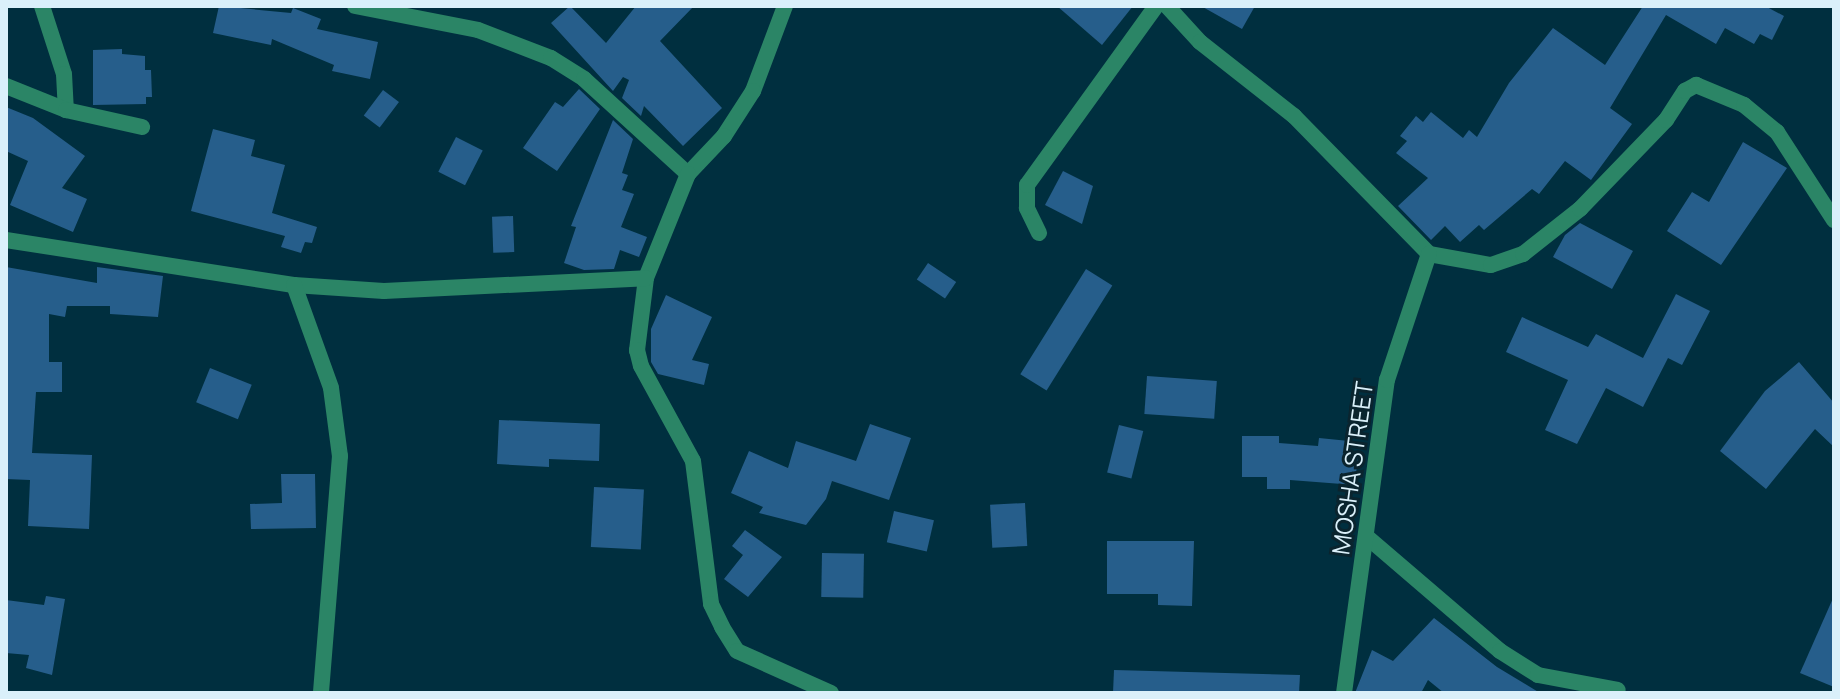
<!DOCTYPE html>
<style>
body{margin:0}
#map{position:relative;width:1840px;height:699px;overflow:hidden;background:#002f3f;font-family:Manrope,sans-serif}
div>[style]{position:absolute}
.building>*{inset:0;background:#265e8b;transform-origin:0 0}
.minor>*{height:16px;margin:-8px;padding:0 8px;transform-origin:8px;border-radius:8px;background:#2b8566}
span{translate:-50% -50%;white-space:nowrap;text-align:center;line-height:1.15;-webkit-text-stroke:6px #0a242e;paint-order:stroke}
.street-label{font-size:24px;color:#daf0fa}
.frame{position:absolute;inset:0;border:8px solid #daf0fa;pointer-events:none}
</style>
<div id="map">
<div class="building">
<div style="clip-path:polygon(219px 6px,291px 13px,293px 8px,321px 19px,317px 29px,378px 42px,370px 79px,332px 71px,334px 65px,272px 39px,271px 45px,213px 33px)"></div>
<div style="clip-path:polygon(570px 6px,606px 43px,636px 6px,694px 6px,660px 41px,722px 108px,683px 146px,644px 106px,641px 116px,622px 98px,629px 80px,623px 77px,613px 91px,551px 23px)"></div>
<div style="clip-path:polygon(1057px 6px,1133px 6px,1102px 45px)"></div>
<div style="clip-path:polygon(1201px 6px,1255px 6px,1242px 29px)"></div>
<div style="clip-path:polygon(1643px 6px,1765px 6px,1784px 16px,1772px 40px,1760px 34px,1754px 44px,1725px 28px,1716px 44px,1666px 15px,1610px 108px,1632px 124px,1591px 180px,1565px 161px,1539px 194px,1532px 189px,1484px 230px,1479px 225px,1460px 242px,1445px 226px,1431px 240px,1398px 206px,1428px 178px,1396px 153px,1407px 141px,1400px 136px,1416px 116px,1423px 122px,1431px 112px,1463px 138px,1469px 130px,1477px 137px,1509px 83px,1553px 28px,1605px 65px)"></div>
<div style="clip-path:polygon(122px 49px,122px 54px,145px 56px,145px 70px,151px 70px,152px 97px,146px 97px,146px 104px,93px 105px,93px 50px)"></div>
<div style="clip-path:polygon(579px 89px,600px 109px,557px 171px,523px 148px,555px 102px,563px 107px)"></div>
<div style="left:383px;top:90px;width:20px;height:32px;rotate:37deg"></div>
<div style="clip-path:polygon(6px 107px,33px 118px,85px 156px,62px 188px,87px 199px,73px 232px,10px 205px,28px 161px,6px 151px)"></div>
<div style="clip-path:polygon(613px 120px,633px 139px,622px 173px,628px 175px,622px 190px,634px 194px,621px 227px,647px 237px,639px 257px,620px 250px,614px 269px,584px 270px,564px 263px,576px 227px,571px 226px)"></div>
<div style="clip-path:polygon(213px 129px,255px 140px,251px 156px,285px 165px,272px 213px,317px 227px,312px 243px,305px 242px,301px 253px,281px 247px,285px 236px,191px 211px)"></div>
<div style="left:456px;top:137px;width:30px;height:39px;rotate:27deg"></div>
<div style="clip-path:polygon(1743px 142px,1787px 168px,1721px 265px,1667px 231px,1692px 192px,1709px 202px)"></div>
<div style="clip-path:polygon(1063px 171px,1093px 186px,1082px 224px,1045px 205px)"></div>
<div style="left:513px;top:216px;width:36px;height:21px;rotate:88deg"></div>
<div style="clip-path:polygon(1580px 223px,1633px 251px,1612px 289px,1553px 257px,1565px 235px)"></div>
<div style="left:928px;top:263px;width:34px;height:20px;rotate:34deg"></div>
<div style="clip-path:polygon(6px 267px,97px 283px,97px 267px,163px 276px,158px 317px,110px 314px,110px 306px,67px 306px,65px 317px,49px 314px,49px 362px,62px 362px,62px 392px,36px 392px,32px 453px,92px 455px,89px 529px,28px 526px,30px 480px,6px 479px)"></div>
<div style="left:1086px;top:269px;width:31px;height:124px;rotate:32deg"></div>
<div style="clip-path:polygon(1676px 294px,1710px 311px,1682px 365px,1668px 358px,1643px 407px,1606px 388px,1577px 444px,1545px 430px,1568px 380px,1506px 352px,1522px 317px,1588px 347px,1596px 334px,1643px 358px)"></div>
<div style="clip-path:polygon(666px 295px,712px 317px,692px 360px,709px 364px,704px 385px,658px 374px,651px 362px,651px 329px)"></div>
<div style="clip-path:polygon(1799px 362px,1834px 403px,1834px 447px,1815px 429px,1766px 489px,1720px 451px,1765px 391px)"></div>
<div style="left:210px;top:368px;width:45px;height:37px;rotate:22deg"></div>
<div style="left:1147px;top:376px;width:70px;height:38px;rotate:4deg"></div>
<div style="clip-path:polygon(499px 420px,600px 424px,599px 461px,549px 459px,549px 467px,497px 464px)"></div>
<div style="clip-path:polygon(870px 424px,911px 438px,889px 500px,832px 481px,826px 499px,806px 525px,759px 513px,763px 507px,731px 493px,749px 451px,788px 468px,796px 441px,856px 461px)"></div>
<div style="left:1119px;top:425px;width:25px;height:49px;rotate:14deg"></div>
<div style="clip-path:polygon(1242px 436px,1279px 436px,1279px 443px,1318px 446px,1319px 438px,1349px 441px,1348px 453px,1358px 453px,1355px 485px,1290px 480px,1290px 489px,1267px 489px,1267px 477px,1242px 477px)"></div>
<div style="clip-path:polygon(281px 474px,315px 474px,316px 528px,251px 529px,250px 504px,282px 503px)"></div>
<div style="left:594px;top:487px;width:50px;height:60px;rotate:3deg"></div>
<div style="left:1025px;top:503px;width:43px;height:35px;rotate:87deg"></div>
<div style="left:894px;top:511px;width:41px;height:32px;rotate:13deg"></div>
<div style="clip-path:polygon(745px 530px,782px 557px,748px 597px,724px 579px,743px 555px,732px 546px)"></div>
<div style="clip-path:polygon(1107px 541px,1194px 541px,1192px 606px,1158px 605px,1158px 594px,1107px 594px)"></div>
<div style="left:822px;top:553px;width:42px;height:44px;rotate:1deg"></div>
<div style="clip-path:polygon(46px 596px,65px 599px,52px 675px,26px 668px,29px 655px,6px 653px,6px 600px,44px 605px)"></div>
<div style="clip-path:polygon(1834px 596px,1834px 687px,1800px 673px)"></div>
<div style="clip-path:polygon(1434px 618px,1497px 667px,1540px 693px,1444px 693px,1428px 680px,1421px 693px,1355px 693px,1372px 650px,1393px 661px)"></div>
<div style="clip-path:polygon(1114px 670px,1300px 675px,1299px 693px,1113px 693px)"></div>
</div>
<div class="minor">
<div style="left:42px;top:6px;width:71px;rotate:72.1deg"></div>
<div style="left:64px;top:74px;width:36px;rotate:87deg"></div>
<div style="left:355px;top:6px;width:125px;rotate:11deg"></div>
<div style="left:478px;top:30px;width:78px;rotate:21deg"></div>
<div style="left:551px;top:58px;width:39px;rotate:32deg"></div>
<div style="left:584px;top:79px;width:141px;rotate:42.4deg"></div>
<div style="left:785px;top:6px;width:91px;rotate:110.6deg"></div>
<div style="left:753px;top:91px;width:54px;rotate:122.8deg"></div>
<div style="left:724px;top:136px;width:52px;rotate:133.5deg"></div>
<div style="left:688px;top:174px;width:112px;rotate:112deg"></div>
<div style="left:646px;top:278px;width:73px;rotate:97.1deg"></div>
<div style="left:637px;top:350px;width:16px;rotate:76deg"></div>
<div style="left:641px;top:366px;width:108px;rotate:61.3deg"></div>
<div style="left:693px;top:461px;width:144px;rotate:82.8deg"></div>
<div style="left:711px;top:604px;width:25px;rotate:64deg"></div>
<div style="left:722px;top:627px;width:28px;rotate:58deg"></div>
<div style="left:737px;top:651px;width:103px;rotate:24.1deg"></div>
<div style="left:1167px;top:6px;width:49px;rotate:47.5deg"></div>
<div style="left:1200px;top:42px;width:120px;rotate:38.2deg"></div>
<div style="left:1294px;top:116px;width:193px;rotate:45.6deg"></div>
<div style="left:1429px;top:254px;width:63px;rotate:10.1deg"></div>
<div style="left:1491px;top:265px;width:34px;rotate:-19deg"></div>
<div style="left:1523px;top:254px;width:73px;rotate:-38.3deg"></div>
<div style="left:1580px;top:209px;width:124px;rotate:-46deg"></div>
<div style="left:1666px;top:120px;width:35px;rotate:-57deg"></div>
<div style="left:1685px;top:91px;width:13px;rotate:-29deg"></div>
<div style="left:1696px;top:85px;width:52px;rotate:22.6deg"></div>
<div style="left:1744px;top:105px;width:43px;rotate:39.3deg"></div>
<div style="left:1777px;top:132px;width:105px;rotate:57.1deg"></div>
<div style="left:6px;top:86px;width:65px;rotate:21.8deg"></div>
<div style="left:66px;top:110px;width:78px;rotate:12.6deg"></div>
<div style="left:1039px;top:233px;width:28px;rotate:-116deg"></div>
<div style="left:1027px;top:208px;width:23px;rotate:-90deg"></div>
<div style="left:1027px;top:185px;width:221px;rotate:-54.2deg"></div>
<div style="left:6px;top:240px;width:291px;rotate:8.9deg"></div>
<div style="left:294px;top:285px;width:90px;rotate:3.8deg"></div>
<div style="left:384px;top:291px;width:262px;rotate:-2.8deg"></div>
<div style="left:294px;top:285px;width:109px;rotate:70.2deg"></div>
<div style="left:331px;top:388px;width:69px;rotate:82.5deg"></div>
<div style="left:340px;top:456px;width:238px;rotate:94.6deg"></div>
<div style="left:1367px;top:537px;width:175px;rotate:40.6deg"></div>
<div style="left:1500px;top:651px;width:45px;rotate:32.3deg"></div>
<div style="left:1538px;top:675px;width:81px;rotate:10.6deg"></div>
<div style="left:1344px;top:693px;width:316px;rotate:-82.2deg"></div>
<div style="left:1387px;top:380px;width:133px;rotate:-71.6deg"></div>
</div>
<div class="street-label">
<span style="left:1352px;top:468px;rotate:-82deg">MOSHA STREET</span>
</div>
<div class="frame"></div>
</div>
